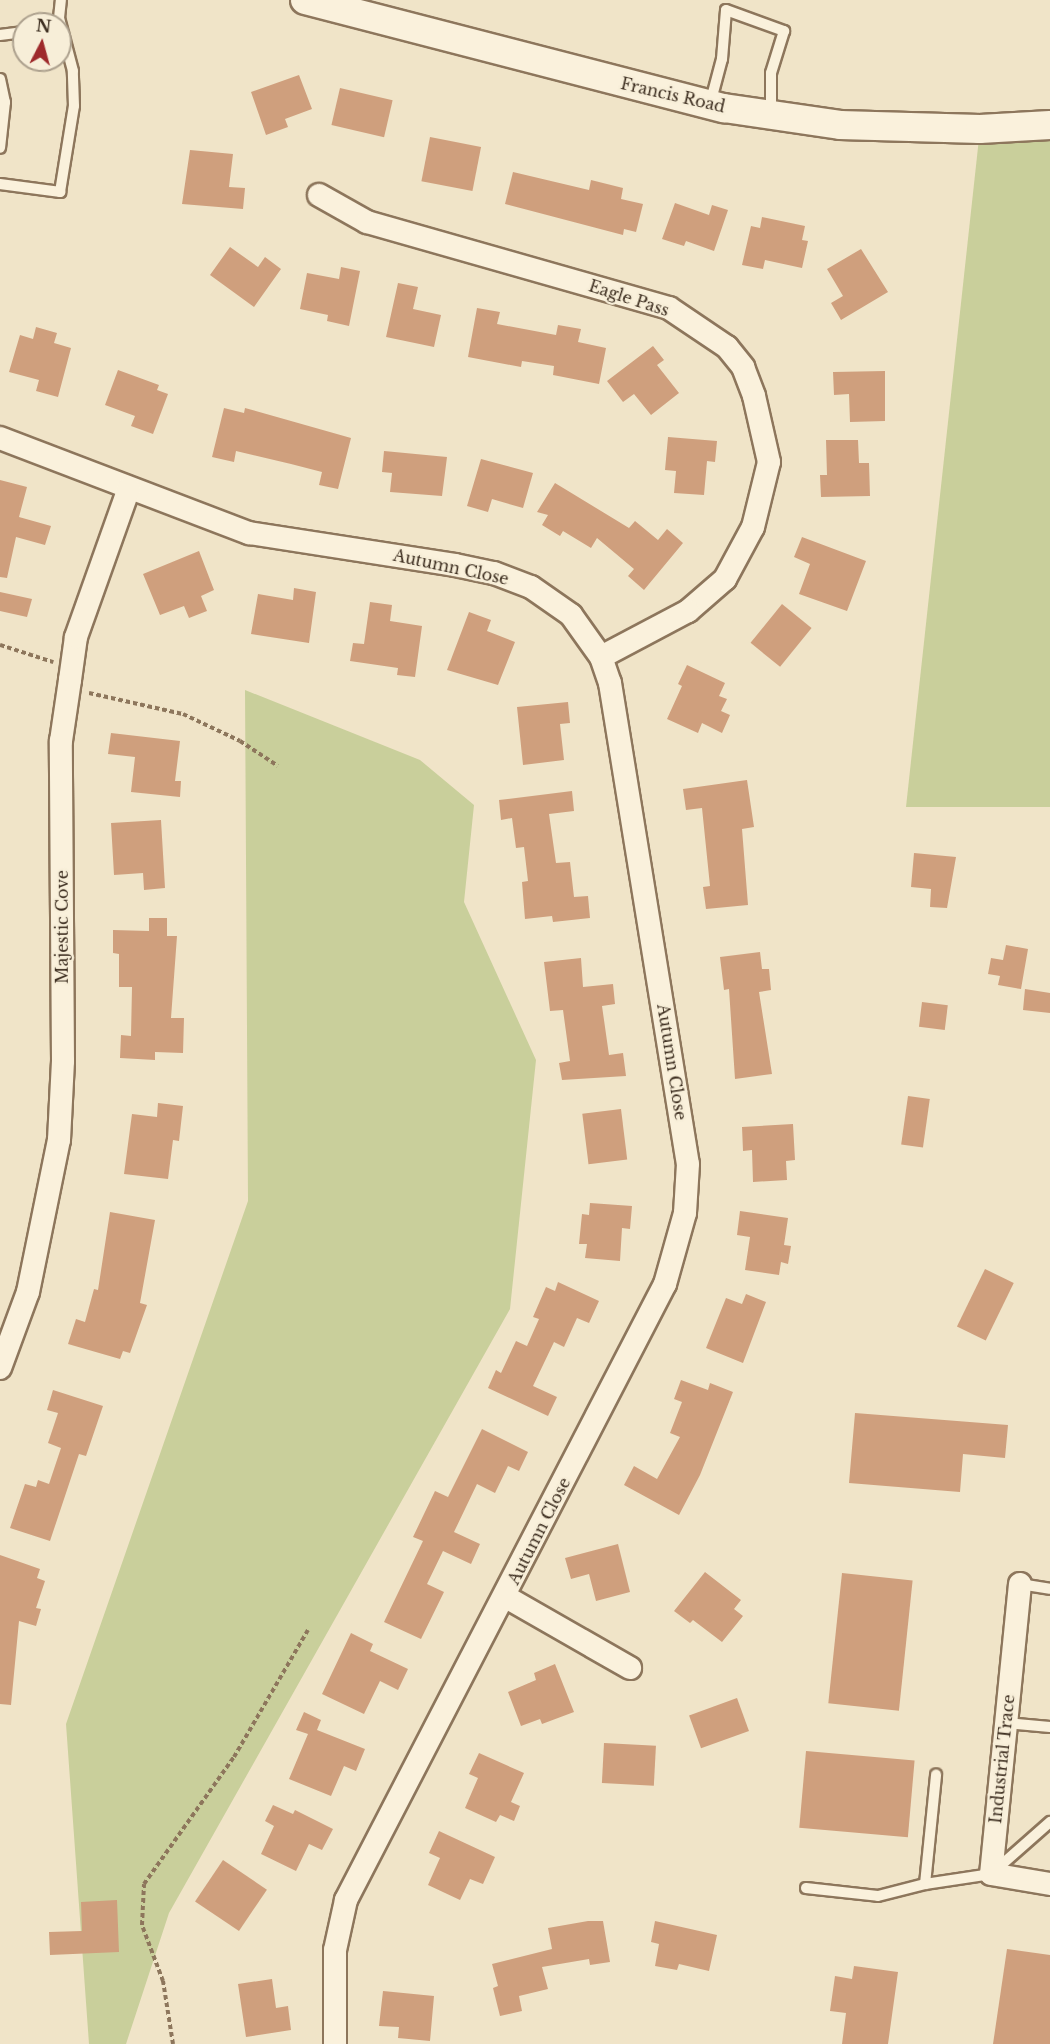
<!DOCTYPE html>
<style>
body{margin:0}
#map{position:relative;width:1050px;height:2044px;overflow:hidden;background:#f0e4c8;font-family:"Libre Baskerville",serif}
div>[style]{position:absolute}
.green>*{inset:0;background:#c9cf9b}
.building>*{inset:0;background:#cf9f7d;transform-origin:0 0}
.path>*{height:4px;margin-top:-2px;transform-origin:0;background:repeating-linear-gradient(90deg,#8d765c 0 4.5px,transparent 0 7.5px)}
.roads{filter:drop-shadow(2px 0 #8d765c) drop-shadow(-2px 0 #8d765c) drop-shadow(0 2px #8d765c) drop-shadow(0 -2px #8d765c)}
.service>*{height:10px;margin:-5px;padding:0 5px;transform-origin:5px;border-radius:5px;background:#faf1dc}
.minor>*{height:22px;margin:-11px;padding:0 11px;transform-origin:11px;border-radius:11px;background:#faf1dc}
.tertiary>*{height:28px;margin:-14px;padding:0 14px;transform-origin:14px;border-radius:14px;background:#faf1dc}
span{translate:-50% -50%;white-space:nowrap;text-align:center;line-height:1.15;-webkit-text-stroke:4.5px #f7eed8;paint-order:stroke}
.street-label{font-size:16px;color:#3d2e20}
.north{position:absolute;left:12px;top:12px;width:60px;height:60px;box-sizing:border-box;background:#f7eed8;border:2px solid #ada18e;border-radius:50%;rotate:6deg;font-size:16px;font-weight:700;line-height:24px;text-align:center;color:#3d2e20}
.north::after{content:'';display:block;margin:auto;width:21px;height:27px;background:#9e2a2b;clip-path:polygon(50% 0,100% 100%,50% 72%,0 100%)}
</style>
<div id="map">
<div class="green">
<div style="clip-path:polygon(1050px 125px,1050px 807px,906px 807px,980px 129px)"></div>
<div style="clip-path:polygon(245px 690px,420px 760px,474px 805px,464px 902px,536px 1060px,510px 1309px,169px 1913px,126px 2044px,89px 2044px,66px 1724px,248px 1201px)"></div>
</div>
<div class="building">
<div style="clip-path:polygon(299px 75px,312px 109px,285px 119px,288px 127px,266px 135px,251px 92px)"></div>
<div style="left:340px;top:88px;width:54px;height:38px;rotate:13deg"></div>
<div style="left:430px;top:137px;width:52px;height:45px;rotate:11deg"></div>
<div style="clip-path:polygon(190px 150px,233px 154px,229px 187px,245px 188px,243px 209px,182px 204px)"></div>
<div style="clip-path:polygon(513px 172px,589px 190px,591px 180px,623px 188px,621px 199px,643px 204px,636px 232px,624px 229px,623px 235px,505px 204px)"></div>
<div style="clip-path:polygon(675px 203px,709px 215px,712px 205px,728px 210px,714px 251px,686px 241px,684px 246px,662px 239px)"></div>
<div style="clip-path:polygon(762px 217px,805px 226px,802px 240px,808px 241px,802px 268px,765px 260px,763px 269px,742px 265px,751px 226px,760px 228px)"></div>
<div style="clip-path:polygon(230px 247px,258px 267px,265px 257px,281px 269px,254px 307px,210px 275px)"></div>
<div style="clip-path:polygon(861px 249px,888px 292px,841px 320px,831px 303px,843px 296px,827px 269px)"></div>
<div style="clip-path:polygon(341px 267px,360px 271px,349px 326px,327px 321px,328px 315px,300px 309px,307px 273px,339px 279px)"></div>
<div style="clip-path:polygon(398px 283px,418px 287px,413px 309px,441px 315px,434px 347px,386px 337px)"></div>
<div style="clip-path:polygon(477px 308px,500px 312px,497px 324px,556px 335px,558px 325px,581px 329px,578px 342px,606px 348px,599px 384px,553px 375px,554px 366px,522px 361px,521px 367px,468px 357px)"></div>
<div style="clip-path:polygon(36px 327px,57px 333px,54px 343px,71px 348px,58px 397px,36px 391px,39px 380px,9px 372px,20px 335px,33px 339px)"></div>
<div style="clip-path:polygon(653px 346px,664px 360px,657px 365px,679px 393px,651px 415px,634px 394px,623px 402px,607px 381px)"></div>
<div style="clip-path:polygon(118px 370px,159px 385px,157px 390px,168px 394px,153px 434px,131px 426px,135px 416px,105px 405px)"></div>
<div style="clip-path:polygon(885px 371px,885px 421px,850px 422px,849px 394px,834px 395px,833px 372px)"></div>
<div style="clip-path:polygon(224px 408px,244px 413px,245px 408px,351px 438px,338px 489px,319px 485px,322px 472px,291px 464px,236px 451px,234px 462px,212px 457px)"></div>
<div style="clip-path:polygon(668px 437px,717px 441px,715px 462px,707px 461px,704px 495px,674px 493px,676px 471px,665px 470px)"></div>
<div style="clip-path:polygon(826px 440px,858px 440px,859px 463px,869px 463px,870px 496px,821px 497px,820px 475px,827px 475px)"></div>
<div style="clip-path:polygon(384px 451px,447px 457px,442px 496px,390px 492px,392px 473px,382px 472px)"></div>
<div style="clip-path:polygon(481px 459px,533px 473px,523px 508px,492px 499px,488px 512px,467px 506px)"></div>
<div style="clip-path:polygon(0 480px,27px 487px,19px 517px,51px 526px,45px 545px,16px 537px,7px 578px,0 577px)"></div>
<div style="clip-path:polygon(555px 483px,629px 528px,635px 521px,658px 540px,667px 529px,683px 543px,644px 590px,628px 576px,634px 569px,597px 538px,591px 548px,563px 531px,560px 536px,542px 525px,548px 515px,537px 512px)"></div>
<div style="clip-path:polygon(802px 537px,866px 561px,847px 611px,799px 594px,810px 564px,794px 557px)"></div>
<div style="clip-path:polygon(199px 551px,214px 590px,201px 596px,207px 611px,189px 618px,184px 606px,160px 615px,143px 574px)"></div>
<div style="clip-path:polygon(294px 588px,316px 592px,309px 643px,251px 634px,258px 594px,293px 600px)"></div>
<div style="clip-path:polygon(0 592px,32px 599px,27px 617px,0 611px)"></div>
<div style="clip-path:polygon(370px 602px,392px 605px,390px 621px,422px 626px,415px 677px,397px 675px,398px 668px,350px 661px,353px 643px,364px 644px)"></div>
<div style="left:782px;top:604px;width:38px;height:50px;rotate:39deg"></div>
<div style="clip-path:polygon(469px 612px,491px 620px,487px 631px,515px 642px,498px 685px,447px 670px)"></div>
<div style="clip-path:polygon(687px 665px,725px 683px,719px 696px,727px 699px,721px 711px,730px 715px,722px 733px,702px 723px,698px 733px,667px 719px,682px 686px,678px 684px)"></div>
<div style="clip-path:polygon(568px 702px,570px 723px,560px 724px,564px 760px,523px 765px,517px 707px)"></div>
<div style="clip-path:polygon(111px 733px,180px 741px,175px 781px,181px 781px,180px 797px,131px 792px,135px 757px,108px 754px)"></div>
<div style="clip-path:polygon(747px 780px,754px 827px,742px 829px,748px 905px,706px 909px,703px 887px,710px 886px,702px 808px,686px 810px,683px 789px)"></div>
<div style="clip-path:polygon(572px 791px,574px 811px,549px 814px,556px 863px,570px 862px,574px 897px,588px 896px,590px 918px,553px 922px,552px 916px,525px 919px,522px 882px,528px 881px,524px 847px,516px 848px,512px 818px,501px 820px,499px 800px)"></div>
<div style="clip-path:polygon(161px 820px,165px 888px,144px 890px,143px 873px,114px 875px,111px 823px)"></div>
<div style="clip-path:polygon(914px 853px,956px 857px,947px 908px,930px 907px,931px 889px,911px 887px)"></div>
<div style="clip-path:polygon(149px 918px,167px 918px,167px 936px,177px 936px,171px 1018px,184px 1018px,183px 1053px,155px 1052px,155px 1060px,120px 1058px,121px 1035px,131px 1036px,132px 987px,119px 987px,119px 954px,113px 953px,113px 930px,149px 931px)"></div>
<div style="clip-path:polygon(1006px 945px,1028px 949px,1021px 989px,998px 985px,1000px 976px,988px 974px,991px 958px,1003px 960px)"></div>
<div style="clip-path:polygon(760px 952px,762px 969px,769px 969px,771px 990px,759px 992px,772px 1074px,735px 1079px,729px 989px,724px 990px,720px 957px)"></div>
<div style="clip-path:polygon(581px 958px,583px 987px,613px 984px,615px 1004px,602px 1006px,609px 1055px,623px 1053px,626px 1076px,562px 1080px,559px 1063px,570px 1061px,563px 1010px,550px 1011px,544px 962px)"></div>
<div style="clip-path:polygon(1025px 989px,1050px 993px,1050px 1013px,1023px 1010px)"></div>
<div style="left:922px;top:1002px;width:26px;height:25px;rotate:7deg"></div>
<div style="left:908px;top:1096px;width:22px;height:49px;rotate:8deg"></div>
<div style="clip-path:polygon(158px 1103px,183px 1106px,179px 1141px,173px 1140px,168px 1179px,124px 1174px,132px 1114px,157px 1117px)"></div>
<div style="left:621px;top:1109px;width:51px;height:39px;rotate:83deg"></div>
<div style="clip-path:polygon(793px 1124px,795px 1160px,786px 1161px,787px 1180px,753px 1182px,752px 1150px,743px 1151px,742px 1127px)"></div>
<div style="clip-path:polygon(590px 1203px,632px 1206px,630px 1229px,622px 1228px,620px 1261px,585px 1258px,587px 1244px,579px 1244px,582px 1214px,589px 1215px)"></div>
<div style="clip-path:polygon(740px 1211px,788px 1218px,784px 1245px,791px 1246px,788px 1264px,781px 1262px,779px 1275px,745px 1270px,750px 1237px,737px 1235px)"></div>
<div style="clip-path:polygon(110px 1212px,155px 1220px,140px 1303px,147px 1305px,130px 1353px,123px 1351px,120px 1359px,68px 1344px,76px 1319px,85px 1322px,94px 1289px,98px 1290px)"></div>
<div style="left:985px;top:1269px;width:32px;height:64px;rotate:26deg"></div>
<div style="clip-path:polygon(558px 1282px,599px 1301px,589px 1323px,577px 1318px,564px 1347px,554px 1342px,533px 1386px,557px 1397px,548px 1416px,488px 1388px,496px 1370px,501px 1373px,516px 1341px,527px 1346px,539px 1319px,533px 1317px,546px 1287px,555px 1291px)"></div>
<div style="clip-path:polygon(746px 1294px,766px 1302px,743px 1363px,706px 1348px,726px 1298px,742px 1304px)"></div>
<div style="clip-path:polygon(681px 1380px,708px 1390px,710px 1383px,733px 1392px,700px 1475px,679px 1515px,624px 1485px,634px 1466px,657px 1479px,680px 1437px,670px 1433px,682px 1402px,674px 1399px)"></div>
<div style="clip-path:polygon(53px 1390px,103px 1406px,86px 1456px,79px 1454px,50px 1541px,10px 1528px,25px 1484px,36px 1487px,38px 1480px,49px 1484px,61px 1448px,48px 1443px,58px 1413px,47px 1410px)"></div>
<div style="clip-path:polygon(855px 1413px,1008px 1425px,1005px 1458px,963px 1454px,960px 1492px,849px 1483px)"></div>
<div style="clip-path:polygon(482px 1429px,528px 1452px,519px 1471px,508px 1466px,495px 1493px,477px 1484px,454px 1532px,480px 1544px,471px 1564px,443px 1551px,427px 1584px,444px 1592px,421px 1639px,384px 1622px,423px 1541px,413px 1537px,435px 1491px,448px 1497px)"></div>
<div style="clip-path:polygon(618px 1544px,630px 1592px,596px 1601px,589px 1574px,571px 1579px,565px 1558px)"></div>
<div style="clip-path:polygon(0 1555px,40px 1569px,37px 1578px,45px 1581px,36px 1608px,41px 1609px,36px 1626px,19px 1621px,11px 1705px,0 1704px)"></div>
<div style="clip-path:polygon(705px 1572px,741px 1600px,734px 1609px,743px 1616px,722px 1642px,693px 1620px,690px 1623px,674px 1611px)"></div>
<div style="left:842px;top:1573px;width:71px;height:131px;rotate:6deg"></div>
<div style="clip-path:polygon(351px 1633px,373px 1644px,370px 1651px,408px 1669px,398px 1690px,380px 1681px,364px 1714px,322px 1694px)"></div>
<div style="clip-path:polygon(555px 1664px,574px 1712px,542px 1724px,540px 1719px,521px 1726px,508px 1692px,536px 1680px,534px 1673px)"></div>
<div style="left:737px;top:1698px;width:35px;height:51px;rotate:70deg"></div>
<div style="clip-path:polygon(304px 1712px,321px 1720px,317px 1730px,365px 1749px,356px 1771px,344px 1766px,331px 1796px,289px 1779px,308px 1734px,296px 1730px)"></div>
<div style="left:604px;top:1743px;width:52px;height:40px;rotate:3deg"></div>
<div style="left:806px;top:1751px;width:109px;height:77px;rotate:5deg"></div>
<div style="clip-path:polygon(479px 1753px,524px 1773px,511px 1802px,520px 1806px,514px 1821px,500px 1815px,496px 1822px,465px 1808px,478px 1778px,469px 1774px)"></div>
<div style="clip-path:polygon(273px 1805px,293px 1814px,295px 1810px,333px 1829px,322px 1850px,309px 1844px,296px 1871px,261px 1854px,274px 1826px,265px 1821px)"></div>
<div style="clip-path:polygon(439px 1831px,495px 1857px,483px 1884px,470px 1879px,460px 1900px,428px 1885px,440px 1858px,429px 1853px)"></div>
<div style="left:223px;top:1860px;width:53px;height:50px;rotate:34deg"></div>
<div style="clip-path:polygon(117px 1900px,119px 1952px,50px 1955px,49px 1932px,82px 1931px,81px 1902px)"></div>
<div style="clip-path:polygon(588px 1921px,603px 1921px,610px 1962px,590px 1965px,589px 1959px,542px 1967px,548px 1989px,519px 1996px,522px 2011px,500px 2016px,493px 1988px,498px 1986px,492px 1964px,552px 1949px,548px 1928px)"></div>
<div style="clip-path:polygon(655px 1921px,717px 1935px,709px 1971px,679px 1964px,677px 1970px,655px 1966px,659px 1944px,651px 1942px)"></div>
<div style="clip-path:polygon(1007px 1949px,1050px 1955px,1050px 2044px,993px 2044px)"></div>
<div style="clip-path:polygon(854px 1966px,898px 1972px,888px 2044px,842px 2044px,846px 2013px,830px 2011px,835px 1976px,852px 1979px)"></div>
<div style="clip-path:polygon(272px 1979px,276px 2008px,288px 2006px,291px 2030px,246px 2037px,238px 1984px)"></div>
<div style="clip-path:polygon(383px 1991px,434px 1996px,430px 2041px,398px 2038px,399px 2027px,379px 2026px)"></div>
</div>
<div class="path">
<div style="left:0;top:645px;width:56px;rotate:17.8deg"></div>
<div style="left:89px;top:693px;width:96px;rotate:12.6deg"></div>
<div style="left:183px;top:714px;width:63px;rotate:25.3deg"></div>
<div style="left:240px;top:741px;width:45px;rotate:33.3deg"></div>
<div style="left:173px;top:2044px;width:64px;rotate:-99deg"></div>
<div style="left:163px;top:1981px;width:60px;rotate:-110.6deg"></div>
<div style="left:142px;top:1925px;width:41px;rotate:-87.2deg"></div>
<div style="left:144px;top:1884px;width:156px;rotate:-54.7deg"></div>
<div style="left:234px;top:1757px;width:147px;rotate:-59.8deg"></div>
</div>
<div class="roads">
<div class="service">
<div style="left:0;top:35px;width:24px;rotate:-7deg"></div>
<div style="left:0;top:79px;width:24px;rotate:78deg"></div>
<div style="left:5px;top:102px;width:46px;rotate:96.2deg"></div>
<div style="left:710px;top:104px;width:47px;rotate:-75.1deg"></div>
<div style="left:722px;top:59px;width:49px;rotate:-85.3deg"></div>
<div style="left:726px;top:10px;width:62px;rotate:19.9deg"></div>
<div style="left:784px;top:31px;width:44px;rotate:107.2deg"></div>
<div style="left:771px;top:73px;width:40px;rotate:90deg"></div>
<div style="left:0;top:184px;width:61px;rotate:7.6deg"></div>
<div style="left:60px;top:192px;width:87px;rotate:-80.8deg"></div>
<div style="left:74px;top:106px;width:35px;rotate:-92deg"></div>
<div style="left:73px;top:71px;width:55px;rotate:-104.8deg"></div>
<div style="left:59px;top:18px;width:18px;rotate:-84deg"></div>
<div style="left:1020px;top:1584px;width:30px;rotate:9deg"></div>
<div style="left:1006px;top:1723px;width:44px;rotate:5.2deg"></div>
<div style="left:925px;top:1884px;width:110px;rotate:-84.2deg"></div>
<div style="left:806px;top:1888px;width:72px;rotate:6.3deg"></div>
<div style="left:878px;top:1896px;width:49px;rotate:-14.3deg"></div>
<div style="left:925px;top:1884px;width:67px;rotate:-8.6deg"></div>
<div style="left:991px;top:1874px;width:79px;rotate:-41.4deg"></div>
</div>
<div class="minor">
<div style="left:319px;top:195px;width:55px;rotate:29.4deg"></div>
<div style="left:367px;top:222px;width:314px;rotate:15.9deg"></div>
<div style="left:669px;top:308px;width:70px;rotate:33.9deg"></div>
<div style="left:727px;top:347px;width:26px;rotate:51deg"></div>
<div style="left:743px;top:367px;width:31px;rotate:69deg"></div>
<div style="left:754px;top:396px;width:68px;rotate:77.2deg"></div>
<div style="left:769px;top:462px;width:67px;rotate:103.8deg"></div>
<div style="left:753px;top:527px;width:59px;rotate:118.3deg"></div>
<div style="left:725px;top:579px;width:49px;rotate:139.1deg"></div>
<div style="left:688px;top:611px;width:98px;rotate:152.1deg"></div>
<div style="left:0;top:438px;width:267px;rotate:20.9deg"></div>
<div style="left:249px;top:533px;width:208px;rotate:8.8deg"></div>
<div style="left:455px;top:565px;width:40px;rotate:12deg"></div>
<div style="left:494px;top:573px;width:40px;rotate:21deg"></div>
<div style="left:531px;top:587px;width:49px;rotate:35deg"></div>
<div style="left:571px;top:615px;width:52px;rotate:54.5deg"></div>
<div style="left:601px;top:657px;width:28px;rotate:71deg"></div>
<div style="left:610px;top:683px;width:487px;rotate:80.8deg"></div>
<div style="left:688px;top:1164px;width:49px;rotate:93.5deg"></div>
<div style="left:685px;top:1213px;width:74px;rotate:105.7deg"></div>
<div style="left:665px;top:1284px;width:694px;rotate:117.38deg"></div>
<div style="left:346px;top:1900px;width:51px;rotate:102.4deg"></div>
<div style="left:335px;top:1950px;width:94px;rotate:90deg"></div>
<div style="left:0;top:1368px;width:81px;rotate:-69.8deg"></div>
<div style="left:28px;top:1292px;width:155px;rotate:-78.5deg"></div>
<div style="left:59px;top:1140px;width:79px;rotate:-87.1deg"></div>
<div style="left:63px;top:1061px;width:320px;rotate:-90.4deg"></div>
<div style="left:61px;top:741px;width:62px;rotate:-81.6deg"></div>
<div style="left:70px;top:680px;width:43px;rotate:-82.1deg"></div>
<div style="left:76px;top:637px;width:158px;rotate:-70.4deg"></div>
<div style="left:1020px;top:1584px;width:291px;rotate:95.7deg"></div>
<div style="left:991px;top:1874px;width:60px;rotate:9.6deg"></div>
<div style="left:506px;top:1597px;width:143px;rotate:29.8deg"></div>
</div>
<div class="tertiary">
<div style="left:305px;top:0;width:433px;rotate:14.5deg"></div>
<div style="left:724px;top:108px;width:117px;rotate:8.3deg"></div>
<div style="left:840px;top:125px;width:140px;rotate:1.6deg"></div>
<div style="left:980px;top:129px;width:70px;rotate:-3.3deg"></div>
</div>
</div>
<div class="street-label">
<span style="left:673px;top:95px;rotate:13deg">Francis Road</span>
<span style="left:629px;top:298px;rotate:18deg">Eagle Pass</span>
<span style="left:451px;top:567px;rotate:12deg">Autumn Close</span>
<span style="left:62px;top:927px;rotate:-90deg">Majestic Cove</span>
<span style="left:672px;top:1062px;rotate:81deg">Autumn Close</span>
<span style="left:539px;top:1531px;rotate:-63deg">Autumn Close</span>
<span style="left:1002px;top:1759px;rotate:-84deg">Industrial Trace</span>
</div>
<div class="north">N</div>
</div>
